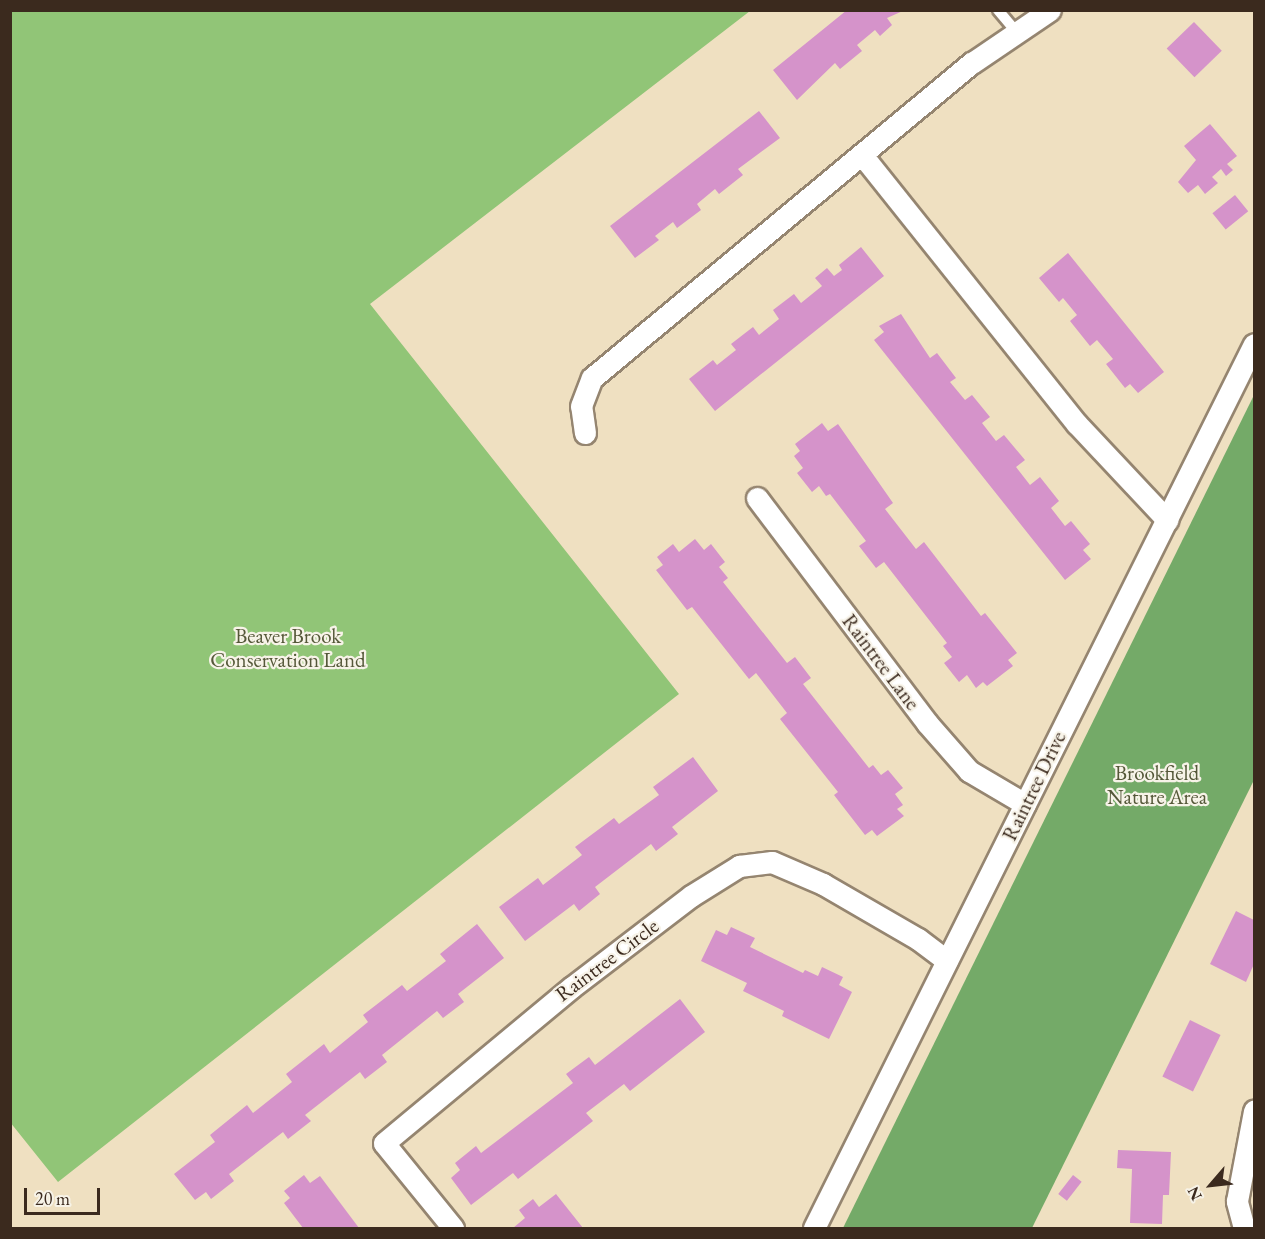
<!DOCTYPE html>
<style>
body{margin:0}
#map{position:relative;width:1265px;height:1239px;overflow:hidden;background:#efe0c1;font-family:"EB Garamond",serif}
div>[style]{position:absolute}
.green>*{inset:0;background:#91c577}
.forest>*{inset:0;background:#74aa68}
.building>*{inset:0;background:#d593ca;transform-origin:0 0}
.roads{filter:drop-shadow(2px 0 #958570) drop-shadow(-2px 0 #958570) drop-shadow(0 2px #958570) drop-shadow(0 -2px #958570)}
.lane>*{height:10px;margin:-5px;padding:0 5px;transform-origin:5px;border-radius:5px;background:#fff}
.street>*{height:21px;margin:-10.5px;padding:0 10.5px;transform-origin:10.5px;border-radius:10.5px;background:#fff}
span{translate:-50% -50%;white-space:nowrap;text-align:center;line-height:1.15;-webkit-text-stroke:4.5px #f7f3e8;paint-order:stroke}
.park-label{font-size:21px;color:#555839}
.street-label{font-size:21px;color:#3b2a1e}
.frame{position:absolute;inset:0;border:12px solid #3b2a1e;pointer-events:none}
.north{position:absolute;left:1181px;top:1155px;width:60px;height:60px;-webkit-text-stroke:4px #f7f3e8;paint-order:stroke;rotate:242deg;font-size:16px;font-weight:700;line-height:24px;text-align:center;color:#3b2a1e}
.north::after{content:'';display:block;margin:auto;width:21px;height:27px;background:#3b2a1e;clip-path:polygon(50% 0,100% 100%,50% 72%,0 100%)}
.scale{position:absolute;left:24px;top:1188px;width:76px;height:27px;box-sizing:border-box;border:3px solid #3b2a1e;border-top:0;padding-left:8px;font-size:18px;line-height:21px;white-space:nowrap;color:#3b2a1e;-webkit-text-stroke:4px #f7f3e8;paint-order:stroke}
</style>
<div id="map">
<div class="green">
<div style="clip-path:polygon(11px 10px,750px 11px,370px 304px,679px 694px,58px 1182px,10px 1122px)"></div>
</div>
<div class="forest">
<div style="clip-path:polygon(1254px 395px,1254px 780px,1032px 1228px,843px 1228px)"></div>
</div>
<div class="building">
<div style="clip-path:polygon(847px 10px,905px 10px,887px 18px,892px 25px,880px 36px,875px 30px,857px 45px,862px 51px,840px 69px,835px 63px,797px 100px,773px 70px)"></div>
<div style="left:1194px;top:22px;width:40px;height:38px;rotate:46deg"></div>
<div style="clip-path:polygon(759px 111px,780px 138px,738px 169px,743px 175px,719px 194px,715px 189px,697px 204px,701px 210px,677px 228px,673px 222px,655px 236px,659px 240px,635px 258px,610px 226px)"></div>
<div style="clip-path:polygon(1210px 124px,1237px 156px,1227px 164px,1233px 170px,1226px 176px,1221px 169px,1212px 177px,1218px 183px,1205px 194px,1198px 185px,1188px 193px,1178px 182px,1196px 160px,1184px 146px)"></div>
<div style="left:1235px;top:195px;width:21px;height:29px;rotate:51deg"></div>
<div style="clip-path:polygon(861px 247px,884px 276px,715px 411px,689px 379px,713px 360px,717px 365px,736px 350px,731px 344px,753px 327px,759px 335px,779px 319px,773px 310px,794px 294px,801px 303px,822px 286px,815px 278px,827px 268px,834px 276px,842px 270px,839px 265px)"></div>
<div style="clip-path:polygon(1068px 253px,1164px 372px,1138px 393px,1130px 384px,1125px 388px,1106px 364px,1113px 359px,1097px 340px,1090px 346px,1070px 321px,1077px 315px,1063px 298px,1059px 302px,1039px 278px)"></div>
<div style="clip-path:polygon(901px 314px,930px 358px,937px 353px,956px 378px,950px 382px,965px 400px,972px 395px,990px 417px,982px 423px,996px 441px,1004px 435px,1025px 460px,1016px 467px,1030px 485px,1040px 477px,1059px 501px,1051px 508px,1065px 526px,1071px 521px,1090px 544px,1083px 550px,1091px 559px,1065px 580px,874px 340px,884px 332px,879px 326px)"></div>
<div style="clip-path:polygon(822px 423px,828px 431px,838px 424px,893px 503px,885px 509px,916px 549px,924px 542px,981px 616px,985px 613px,1017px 653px,1008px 660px,1013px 666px,987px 686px,983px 682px,976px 688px,967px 675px,959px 682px,944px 663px,952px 657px,943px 646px,947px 643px,884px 562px,876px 568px,859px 546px,866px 541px,830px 494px,826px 496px,819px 486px,812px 492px,797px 473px,803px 468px,794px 456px,800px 451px,795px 444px)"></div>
<div style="clip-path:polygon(695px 539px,704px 550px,711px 544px,725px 562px,719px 567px,728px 578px,723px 582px,787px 663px,795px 657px,811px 678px,803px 684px,869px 768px,873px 765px,881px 775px,888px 770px,903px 788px,895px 794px,903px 805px,897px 809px,904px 816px,877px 836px,872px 830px,865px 835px,834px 795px,838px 792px,780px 719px,787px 713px,756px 673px,749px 679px,692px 607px,687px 610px,656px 570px,663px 565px,657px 557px,673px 544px,679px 552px)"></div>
<div style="clip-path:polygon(693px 757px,718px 791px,672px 827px,678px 834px,656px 851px,651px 844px,595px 887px,600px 894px,579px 911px,574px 904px,525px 941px,499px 907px,538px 878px,543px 885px,582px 855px,575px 847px,614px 818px,619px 824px,659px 795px,653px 787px)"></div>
<div style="clip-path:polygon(1236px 911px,1254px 920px,1254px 964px,1246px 982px,1210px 964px)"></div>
<div style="clip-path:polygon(477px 924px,504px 958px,458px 994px,464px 1002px,443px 1018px,437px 1011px,382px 1055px,387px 1062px,365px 1079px,360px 1072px,305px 1115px,311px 1121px,288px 1139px,283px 1132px,229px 1174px,234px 1181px,211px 1199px,206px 1192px,195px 1200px,174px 1174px,215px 1142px,210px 1135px,247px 1105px,253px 1113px,292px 1082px,286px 1074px,324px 1044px,330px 1053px,368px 1022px,363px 1015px,402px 985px,407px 991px,446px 961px,440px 954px)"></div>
<div style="clip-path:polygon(731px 927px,755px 938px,750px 947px,803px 973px,805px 970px,818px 976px,822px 967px,843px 977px,839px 985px,852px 992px,829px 1039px,782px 1016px,784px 1011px,743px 991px,747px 983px,701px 961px,716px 930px,727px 935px)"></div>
<div style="clip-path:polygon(680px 999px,705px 1032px,630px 1091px,624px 1084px,586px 1113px,593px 1121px,518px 1179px,513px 1173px,471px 1205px,451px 1178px,460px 1170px,455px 1163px,476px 1146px,481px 1153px,573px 1083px,566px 1074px,589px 1057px,595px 1065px)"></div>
<div style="left:1190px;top:1020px;width:34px;height:63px;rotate:26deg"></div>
<div style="clip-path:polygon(1118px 1150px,1171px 1152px,1169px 1195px,1163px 1195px,1162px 1224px,1130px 1223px,1132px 1169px,1117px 1168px)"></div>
<div style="clip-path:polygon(304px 1175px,310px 1183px,320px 1176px,359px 1228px,303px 1228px,284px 1203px,290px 1198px,284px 1191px)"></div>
<div style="left:1073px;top:1175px;width:11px;height:24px;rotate:38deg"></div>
<div style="clip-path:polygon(556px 1194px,583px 1228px,513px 1228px,525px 1218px,519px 1210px,533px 1199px,539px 1207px)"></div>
</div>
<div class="roads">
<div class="lane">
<div style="left:998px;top:10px;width:30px;rotate:50deg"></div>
</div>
<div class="street">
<div style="left:862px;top:155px;width:344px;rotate:51.4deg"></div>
<div style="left:1077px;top:424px;width:132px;rotate:46.8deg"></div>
<div style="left:585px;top:433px;width:27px;rotate:-98deg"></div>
<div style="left:581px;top:406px;width:30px;rotate:-69deg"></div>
<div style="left:592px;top:378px;width:494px;rotate:-39.7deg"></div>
<div style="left:972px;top:63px;width:94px;rotate:-34.2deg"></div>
<div style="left:757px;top:498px;width:282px;rotate:52.9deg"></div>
<div style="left:927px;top:723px;width:64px;rotate:48.8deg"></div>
<div style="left:969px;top:771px;width:65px;rotate:30.5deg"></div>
<div style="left:453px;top:1228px;width:109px;rotate:-129.1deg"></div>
<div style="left:384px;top:1143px;width:244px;rotate:-39.7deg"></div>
<div style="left:572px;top:987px;width:150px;rotate:-37.4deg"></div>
<div style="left:691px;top:896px;width:57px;rotate:-32deg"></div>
<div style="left:739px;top:866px;width:33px;rotate:-7deg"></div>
<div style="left:772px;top:862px;width:56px;rotate:23.3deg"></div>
<div style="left:823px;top:884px;width:110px;rotate:30.1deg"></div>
<div style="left:918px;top:939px;width:36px;rotate:37deg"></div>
<div style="left:814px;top:1228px;width:987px;rotate:-63.54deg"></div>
<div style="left:1244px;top:1228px;width:28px;rotate:-105deg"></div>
<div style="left:1237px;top:1201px;width:92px;rotate:-79.3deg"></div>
</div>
</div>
<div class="park-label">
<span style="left:288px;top:648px">Beaver Brook<br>Conservation Land</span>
<span style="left:1157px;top:785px">Brookfield<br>Nature Area</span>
</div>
<div class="street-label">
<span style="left:881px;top:662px;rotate:53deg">Raintree Lane</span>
<span style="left:1034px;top:786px;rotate:-64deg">Raintree Drive</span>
<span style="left:607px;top:960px;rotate:-37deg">Raintree Circle</span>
</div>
<div class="frame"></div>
<div class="north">N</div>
<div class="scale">20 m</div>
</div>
